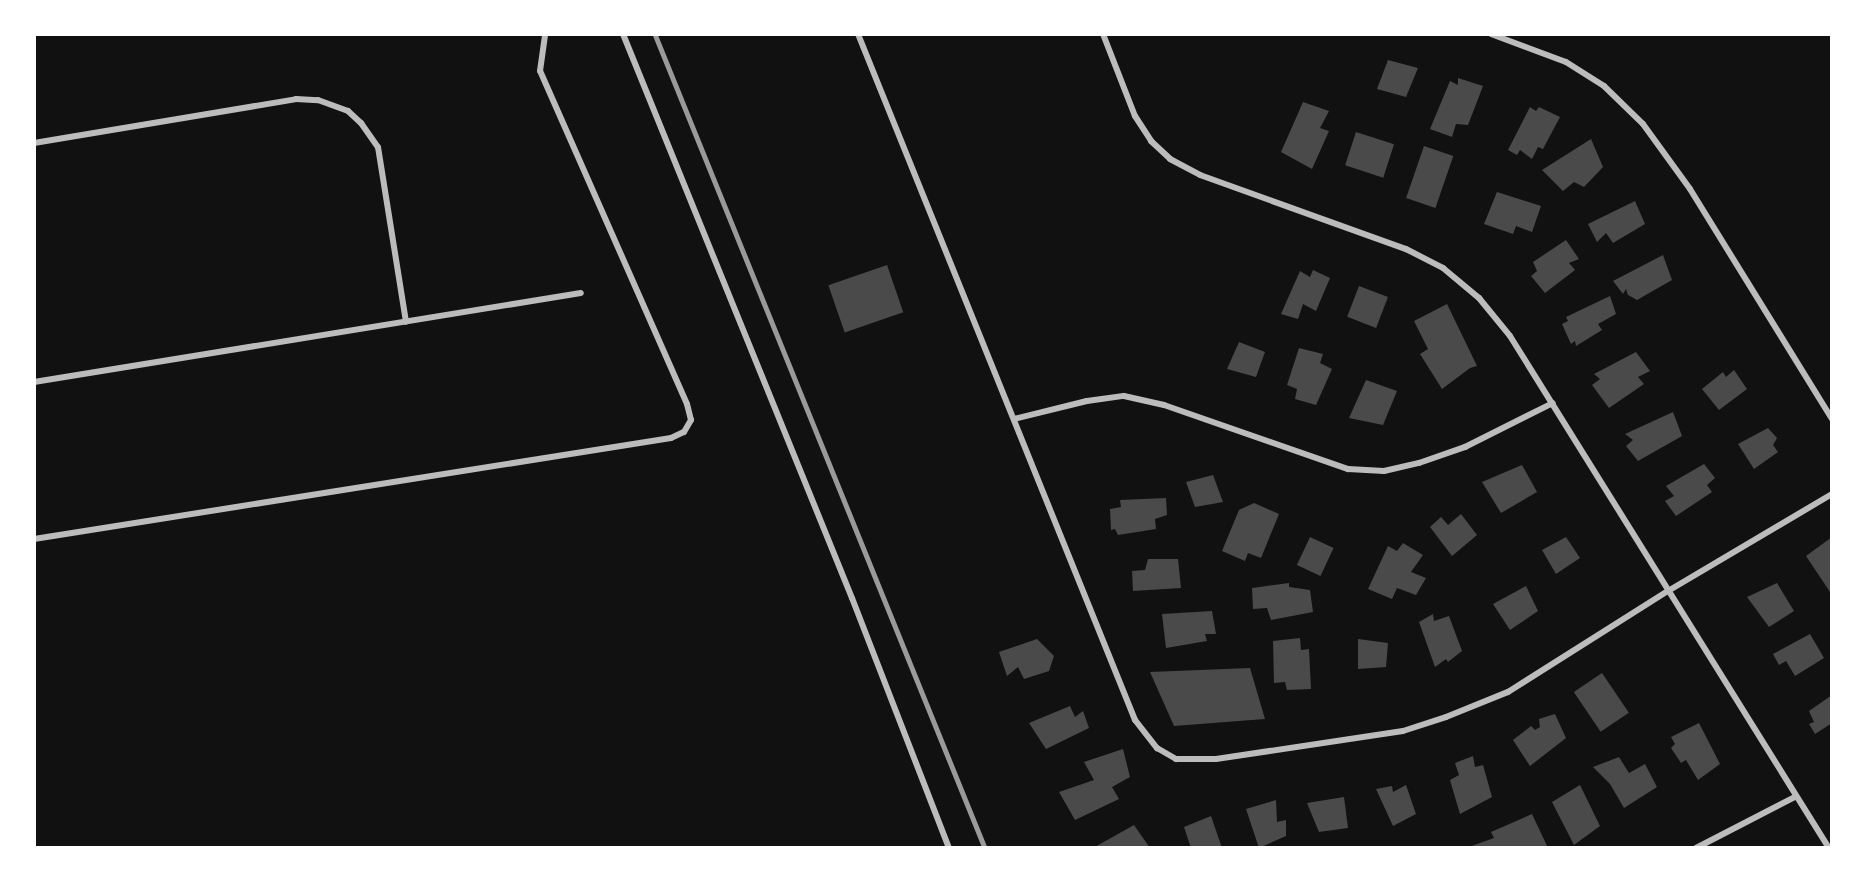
<!DOCTYPE html>
<style>
body{margin:0}
#map{position:relative;width:1866px;height:882px;overflow:hidden;background:#111;font-family:"Varela Round",sans-serif}
div>[style]{position:absolute}
.building>*{inset:0;background:#4a4a4a;transform-origin:0 0}
.minor>*{height:6px;margin:-3px;padding:0 3px;transform-origin:3px;border-radius:3px;background:#bcbcbc}
.rail>*{height:4.5px;margin:-2.25px;padding:0 2.25px;transform-origin:2.25px;border-radius:2.25px;background:#9a9a9a}
span{translate:-50% -50%;white-space:nowrap;text-align:center;line-height:1.15;-webkit-text-stroke:4.5px #fff;paint-order:stroke}
.frame{position:absolute;inset:0;border:36px solid #fff;pointer-events:none}
</style>
<div id="map">
<div class="building">
<div style="clip-path:polygon(1388px 60px,1418px 68px,1406px 97px,1377px 89px)"></div>
<div style="clip-path:polygon(1458px 78px,1483px 86px,1468px 125px,1456px 124px,1452px 137px,1430px 129px,1450px 81px,1458px 85px)"></div>
<div style="clip-path:polygon(1303px 102px,1329px 111px,1320px 128px,1329px 131px,1312px 169px,1281px 152px)"></div>
<div style="clip-path:polygon(1530px 107px,1536px 111px,1539px 107px,1560px 117px,1543px 149px,1538px 147px,1532px 159px,1520px 150px,1517px 155px,1508px 150px)"></div>
<div style="left:1356px;top:132px;width:40px;height:35px;rotate:18deg"></div>
<div style="clip-path:polygon(1591px 139px,1603px 167px,1584px 187px,1574px 182px,1563px 191px,1542px 170px)"></div>
<div style="left:1424px;top:146px;width:31px;height:55px;rotate:19deg"></div>
<div style="clip-path:polygon(1497px 192px,1541px 206px,1532px 232px,1516px 226px,1513px 234px,1484px 224px)"></div>
<div style="clip-path:polygon(1635px 201px,1645px 224px,1613px 243px,1606px 233px,1597px 242px,1588px 224px)"></div>
<div style="clip-path:polygon(1566px 240px,1579px 259px,1569px 263px,1575px 270px,1545px 293px,1531px 276px,1537px 271px,1533px 262px)"></div>
<div style="clip-path:polygon(1663px 255px,1672px 280px,1637px 300px,1628px 295px,1626px 289px,1623px 294px,1613px 281px)"></div>
<div style="left:887px;top:265px;width:50px;height:62px;rotate:71deg"></div>
<div style="clip-path:polygon(1313px 270px,1330px 278px,1316px 311px,1303px 304px,1298px 319px,1281px 314px,1300px 271px,1310px 277px)"></div>
<div style="left:1359px;top:286px;width:31px;height:33px;rotate:21deg"></div>
<div style="clip-path:polygon(1610px 296px,1616px 314px,1598px 324px,1602px 330px,1576px 346px,1575px 341px,1571px 344px,1562px 324px,1568px 321px,1566px 317px)"></div>
<div style="clip-path:polygon(1447px 304px,1477px 366px,1470px 368px,1442px 389px,1420px 354px,1428px 349px,1414px 321px)"></div>
<div style="clip-path:polygon(1239px 342px,1265px 352px,1256px 377px,1227px 369px)"></div>
<div style="clip-path:polygon(1299px 348px,1323px 354px,1320px 363px,1332px 369px,1316px 405px,1295px 399px,1297px 389px,1287px 385px)"></div>
<div style="clip-path:polygon(1636px 352px,1650px 371px,1638px 377px,1644px 384px,1609px 408px,1592px 385px,1600px 379px,1594px 374px)"></div>
<div style="clip-path:polygon(1734px 370px,1747px 389px,1719px 410px,1702px 389px,1723px 372px,1726px 377px)"></div>
<div style="clip-path:polygon(1366px 380px,1397px 391px,1383px 425px,1349px 418px)"></div>
<div style="clip-path:polygon(1673px 412px,1682px 436px,1638px 461px,1626px 446px,1633px 440px,1625px 434px)"></div>
<div style="clip-path:polygon(1768px 428px,1777px 438px,1773px 445px,1778px 452px,1754px 469px,1738px 444px)"></div>
<div style="clip-path:polygon(1704px 464px,1715px 478px,1707px 485px,1712px 492px,1676px 516px,1665px 501px,1674px 496px,1666px 486px)"></div>
<div style="clip-path:polygon(1522px 465px,1537px 492px,1501px 513px,1482px 482px)"></div>
<div style="clip-path:polygon(1213px 475px,1223px 502px,1195px 507px,1186px 482px)"></div>
<div style="clip-path:polygon(1166px 498px,1167px 515px,1155px 519px,1156px 529px,1118px 535px,1115px 529px,1111px 530px,1110px 509px,1121px 507px,1120px 500px)"></div>
<div style="clip-path:polygon(1254px 503px,1279px 514px,1261px 558px,1248px 553px,1245px 561px,1222px 551px,1239px 510px)"></div>
<div style="clip-path:polygon(1461px 514px,1477px 535px,1452px 556px,1430px 527px,1441px 517px,1448px 525px)"></div>
<div style="left:1310px;top:537px;width:26px;height:31px;rotate:25deg"></div>
<div style="clip-path:polygon(1566px 537px,1580px 558px,1556px 574px,1542px 550px)"></div>
<div style="clip-path:polygon(1832px 537px,1832px 590px,1830px 592px,1806px 556px)"></div>
<div style="clip-path:polygon(1403px 543px,1423px 555px,1411px 572px,1426px 578px,1416px 595px,1397px 588px,1392px 599px,1368px 589px,1388px 546px,1397px 551px)"></div>
<div style="clip-path:polygon(1148px 559px,1178px 559px,1181px 588px,1133px 591px,1132px 571px,1145px 570px)"></div>
<div style="clip-path:polygon(1289px 583px,1289px 587px,1310px 590px,1313px 612px,1271px 620px,1267px 608px,1253px 609px,1252px 588px)"></div>
<div style="clip-path:polygon(1777px 583px,1794px 611px,1769px 627px,1747px 597px)"></div>
<div style="clip-path:polygon(1526px 586px,1538px 611px,1510px 630px,1493px 604px)"></div>
<div style="clip-path:polygon(1212px 611px,1216px 634px,1205px 634px,1207px 641px,1166px 648px,1162px 614px)"></div>
<div style="clip-path:polygon(1433px 614px,1434px 621px,1449px 616px,1462px 651px,1448px 662px,1446px 659px,1435px 667px,1419px 622px)"></div>
<div style="clip-path:polygon(1810px 634px,1824px 658px,1795px 676px,1786px 661px,1779px 665px,1773px 654px)"></div>
<div style="clip-path:polygon(1300px 638px,1301px 650px,1309px 649px,1311px 689px,1287px 690px,1285px 682px,1274px 683px,1273px 641px)"></div>
<div style="clip-path:polygon(1037px 639px,1054px 656px,1049px 671px,1024px 679px,1018px 667px,1007px 676px,999px 652px)"></div>
<div style="clip-path:polygon(1358px 639px,1388px 643px,1386px 667px,1358px 669px)"></div>
<div style="clip-path:polygon(1250px 668px,1265px 719px,1174px 726px,1150px 672px)"></div>
<div style="left:1602px;top:673px;width:48px;height:34px;rotate:56deg"></div>
<div style="clip-path:polygon(1832px 695px,1832px 723px,1815px 734px,1809px 724px,1814px 722px,1809px 711px)"></div>
<div style="clip-path:polygon(1070px 706px,1075px 717px,1083px 711px,1089px 728px,1046px 749px,1029px 723px)"></div>
<div style="clip-path:polygon(1555px 714px,1566px 738px,1530px 766px,1513px 740px,1531px 726px,1535px 730px,1540px 727px,1539px 719px)"></div>
<div style="clip-path:polygon(1699px 723px,1720px 764px,1698px 780px,1686px 760px,1681px 763px,1671px 748px,1675px 744px,1671px 737px)"></div>
<div style="clip-path:polygon(1123px 749px,1130px 777px,1112px 787px,1119px 799px,1075px 820px,1059px 792px,1094px 780px,1084px 762px)"></div>
<div style="clip-path:polygon(1473px 756px,1475px 767px,1483px 765px,1492px 797px,1460px 814px,1450px 780px,1459px 775px,1455px 763px)"></div>
<div style="clip-path:polygon(1619px 757px,1629px 773px,1645px 764px,1657px 787px,1624px 808px,1610px 784px,1593px 767px)"></div>
<div style="clip-path:polygon(1406px 785px,1416px 814px,1393px 826px,1376px 789px,1392px 786px,1393px 792px)"></div>
<div style="clip-path:polygon(1580px 785px,1600px 826px,1574px 845px,1552px 802px)"></div>
<div style="clip-path:polygon(1344px 797px,1348px 828px,1319px 832px,1307px 803px)"></div>
<div style="clip-path:polygon(1276px 800px,1277px 822px,1286px 820px,1286px 836px,1259px 848px,1246px 809px)"></div>
<div style="clip-path:polygon(1532px 814px,1548px 848px,1466px 848px,1494px 838px,1491px 832px)"></div>
<div style="clip-path:polygon(1211px 816px,1222px 848px,1191px 848px,1184px 827px)"></div>
<div style="clip-path:polygon(1134px 825px,1150px 848px,1093px 848px)"></div>
</div>
<div class="minor">
<div style="left:623px;top:34px;width:609px;rotate:67.9deg"></div>
<div style="left:852px;top:598px;width:268px;rotate:68.8deg"></div>
<div style="left:858px;top:34px;width:740px;rotate:68.01deg"></div>
<div style="left:1135px;top:720px;width:36px;rotate:52deg"></div>
<div style="left:1157px;top:748px;width:22px;rotate:30deg"></div>
<div style="left:1176px;top:759px;width:40px"></div>
<div style="left:1216px;top:759px;width:189px;rotate:-8.5deg"></div>
<div style="left:1403px;top:731px;width:45px;rotate:-18deg"></div>
<div style="left:1446px;top:717px;width:67px;rotate:-22deg"></div>
<div style="left:1508px;top:692px;width:189px;rotate:-32.3deg"></div>
<div style="left:1668px;top:591px;width:191px;rotate:-30.6deg"></div>
<div style="left:1103px;top:34px;width:88px;rotate:68.7deg"></div>
<div style="left:1135px;top:116px;width:30px;rotate:57deg"></div>
<div style="left:1151px;top:141px;width:26px;rotate:43deg"></div>
<div style="left:1170px;top:159px;width:34px;rotate:28deg"></div>
<div style="left:1200px;top:175px;width:219px;rotate:19.8deg"></div>
<div style="left:1406px;top:249px;width:42px;rotate:27.2deg"></div>
<div style="left:1443px;top:268px;width:47px;rotate:39.8deg"></div>
<div style="left:1479px;top:298px;width:49px;rotate:50.8deg"></div>
<div style="left:1510px;top:336px;width:603px;rotate:58.08deg"></div>
<div style="left:1491px;top:34px;width:80px;rotate:20.5deg"></div>
<div style="left:1566px;top:62px;width:45px;rotate:32.3deg"></div>
<div style="left:1604px;top:86px;width:54px;rotate:44.3deg"></div>
<div style="left:1643px;top:124px;width:80px;rotate:54.1deg"></div>
<div style="left:1690px;top:189px;width:270px;rotate:58.3deg"></div>
<div style="left:34px;top:143px;width:266px;rotate:-9.5deg"></div>
<div style="left:296px;top:99px;width:22px;rotate:3deg"></div>
<div style="left:318px;top:100px;width:32px;rotate:20deg"></div>
<div style="left:348px;top:111px;width:18px;rotate:43deg"></div>
<div style="left:361px;top:123px;width:29px;rotate:55deg"></div>
<div style="left:378px;top:147px;width:177px;rotate:80.9deg"></div>
<div style="left:34px;top:382px;width:554px;rotate:-9.24deg"></div>
<div style="left:1014px;top:419px;width:75px;rotate:-13.9deg"></div>
<div style="left:1087px;top:401px;width:37px;rotate:-8deg"></div>
<div style="left:1124px;top:396px;width:41px;rotate:12.7deg"></div>
<div style="left:1164px;top:405px;width:195px;rotate:19.2deg"></div>
<div style="left:1348px;top:469px;width:36px;rotate:3deg"></div>
<div style="left:1384px;top:471px;width:36px;rotate:-13deg"></div>
<div style="left:1419px;top:463px;width:49px;rotate:-19.2deg"></div>
<div style="left:1465px;top:447px;width:98px;rotate:-26.6deg"></div>
<div style="left:34px;top:539px;width:645px;rotate:-9.01deg"></div>
<div style="left:671px;top:438px;width:14px;rotate:-25deg"></div>
<div style="left:684px;top:432px;width:14px;rotate:-60deg"></div>
<div style="left:691px;top:420px;width:16px;rotate:-104deg"></div>
<div style="left:687px;top:404px;width:364px;rotate:-113.8deg"></div>
<div style="left:540px;top:71px;width:37px;rotate:-82deg"></div>
<div style="left:1696px;top:848px;width:111px;rotate:-27.3deg"></div>
</div>
<div class="rail">
<div style="left:655px;top:34px;width:878px;rotate:67.93deg"></div>
</div>
<div class="frame"></div>
</div>
